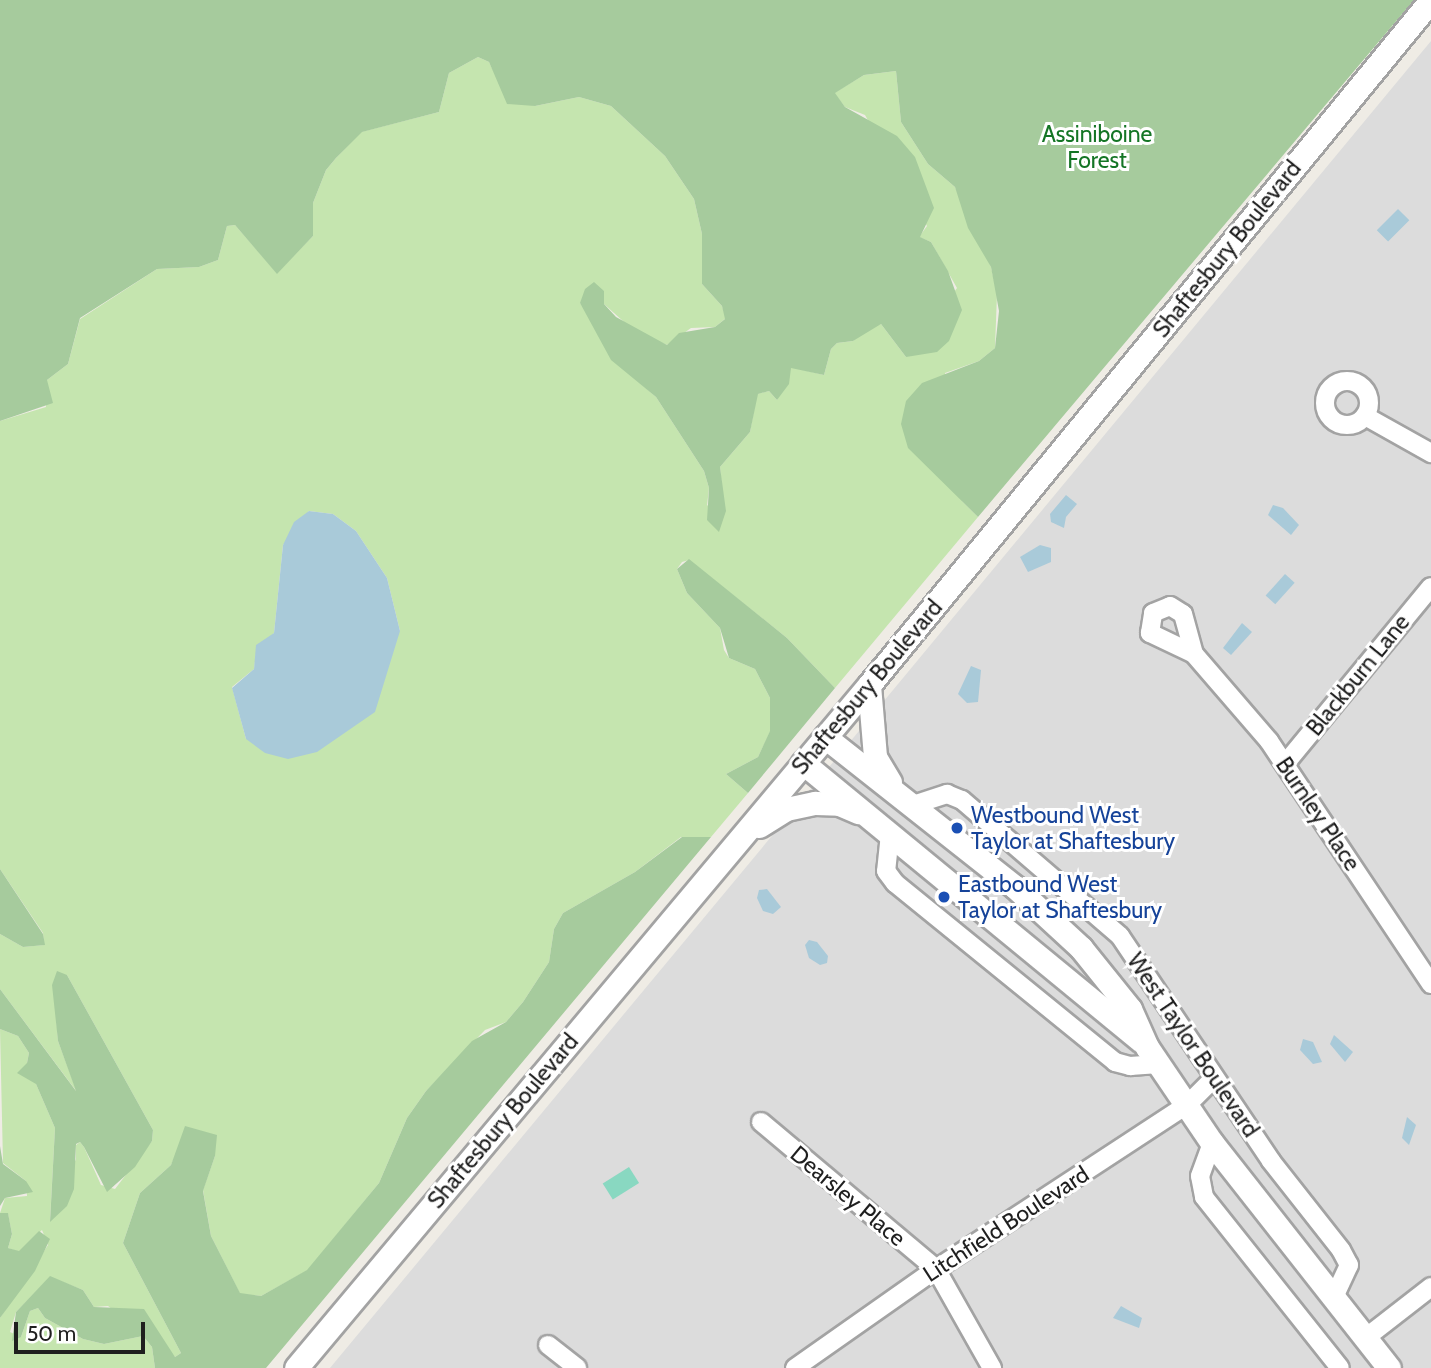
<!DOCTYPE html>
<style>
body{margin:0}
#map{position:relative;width:1431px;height:1368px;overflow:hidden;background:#efece5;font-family:Cabin,sans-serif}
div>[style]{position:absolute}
.residential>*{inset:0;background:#dcdcdc}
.grass>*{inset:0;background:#c5e5af}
.forest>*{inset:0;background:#a6cb9d}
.pitch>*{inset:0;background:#89d8c1;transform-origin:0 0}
.water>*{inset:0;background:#a9cad9;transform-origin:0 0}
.roads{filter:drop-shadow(2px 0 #a3a3a3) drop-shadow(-2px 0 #a3a3a3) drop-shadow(0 2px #a3a3a3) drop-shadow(0 -2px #a3a3a3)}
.minor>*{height:18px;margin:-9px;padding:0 9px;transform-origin:9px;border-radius:9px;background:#fff}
.minor>.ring{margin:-9px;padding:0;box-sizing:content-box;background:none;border:18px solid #fff;border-radius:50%}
.tertiary>*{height:23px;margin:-11.5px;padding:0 11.5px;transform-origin:11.5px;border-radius:11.5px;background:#fff}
.dots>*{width:19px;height:19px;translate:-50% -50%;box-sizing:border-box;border:4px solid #fff;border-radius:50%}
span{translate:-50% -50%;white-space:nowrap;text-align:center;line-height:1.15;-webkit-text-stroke:6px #fff;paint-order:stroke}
.park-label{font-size:23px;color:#147525}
.street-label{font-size:23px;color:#1f1f1f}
.transit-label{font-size:23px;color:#164399}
.left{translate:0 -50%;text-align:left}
.scale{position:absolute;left:14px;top:1322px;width:131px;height:32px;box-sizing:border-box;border:4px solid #1f1f1f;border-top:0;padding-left:9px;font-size:21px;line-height:24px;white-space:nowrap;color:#1f1f1f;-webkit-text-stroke:5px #fff;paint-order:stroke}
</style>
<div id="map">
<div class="residential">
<div style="clip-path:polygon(1431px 41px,1431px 1368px,330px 1368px,903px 678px)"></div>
</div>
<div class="grass">
<div style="clip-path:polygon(evenodd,478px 57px,489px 62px,505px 95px,535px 106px,579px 97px,611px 106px,665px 156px,694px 199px,702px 234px,702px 284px,722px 306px,726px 318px,715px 327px,691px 328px,667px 345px,633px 330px,604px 304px,580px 303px,641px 384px,656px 397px,704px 471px,709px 488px,707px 506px,722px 489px,720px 467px,750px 432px,757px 394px,769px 391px,777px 400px,791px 367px,824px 375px,831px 349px,837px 343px,853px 341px,869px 327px,881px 324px,906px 357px,957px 288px,931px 242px,919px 237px,927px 226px,865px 115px,845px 107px,834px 93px,864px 75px,896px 71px,901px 122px,928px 164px,955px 187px,991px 267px,997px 294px,995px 348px,979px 361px,945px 373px,962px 501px,978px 517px,835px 688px,787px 638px,689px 560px,682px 562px,677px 569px,687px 593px,720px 628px,724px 650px,729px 658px,755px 669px,770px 698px,770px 732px,758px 757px,726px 774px,748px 793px,711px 837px,681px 837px,635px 872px,563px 913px,554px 929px,549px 962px,523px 1002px,506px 1022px,485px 1030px,426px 1091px,407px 1118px,379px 1183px,308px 1270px,261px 1296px,240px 1294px,211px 1236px,203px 1190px,215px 1156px,182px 1141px,171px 1165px,140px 1193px,123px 1243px,181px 1353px,175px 1357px,108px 1306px,94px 1307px,83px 1290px,50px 1277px,16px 1312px,10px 1332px,21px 1337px,30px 1311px,38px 1308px,45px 1318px,83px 1339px,104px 1344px,143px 1336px,152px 1347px,155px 1368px,0 1368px,0 1318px,48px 1245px,42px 1230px,19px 1252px,8px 1248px,12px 1234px,8px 1214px,0 1213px,5px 1198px,27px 1196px,26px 1181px,3px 1163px,0 1029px,18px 1036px,29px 1053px,27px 1063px,55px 1128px,50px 1221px,76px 1159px,76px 1145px,80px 1142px,84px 1147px,101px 1185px,115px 1189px,152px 1141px,153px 1130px,67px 975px,55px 1001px,58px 1041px,77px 1092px,0 989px,0 934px,23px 947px,44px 945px,43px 933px,0 869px,0 421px,46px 407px,47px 380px,68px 364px,80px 319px,157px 269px,199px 267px,218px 260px,227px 226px,235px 225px,277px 273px,313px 236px,313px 203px,326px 170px,336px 158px,361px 132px,439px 112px,449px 73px,478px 57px,309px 511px,333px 514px,356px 531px,387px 578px,400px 631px,246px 739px,232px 687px,254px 669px,256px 654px,274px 633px,283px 545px,309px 511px)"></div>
</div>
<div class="forest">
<div style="clip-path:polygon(0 0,1414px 0,978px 517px,908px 448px,901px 424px,906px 401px,922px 383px,979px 361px,995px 348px,999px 311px,991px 267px,968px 228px,955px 187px,928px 164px,901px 122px,896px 71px,864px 75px,835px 93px,845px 107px,897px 136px,915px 157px,934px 208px,920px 237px,931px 242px,948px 271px,962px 310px,949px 341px,937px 352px,906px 357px,881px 324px,853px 341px,837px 343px,831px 349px,824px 375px,791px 368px,789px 384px,777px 400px,769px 391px,758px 394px,750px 432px,720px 467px,726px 511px,719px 532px,707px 520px,709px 488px,704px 471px,656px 397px,611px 360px,580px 303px,585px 289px,594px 282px,604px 291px,604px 304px,616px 317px,667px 345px,679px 333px,715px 327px,725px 319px,722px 306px,702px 284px,702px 234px,694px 199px,665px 156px,611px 106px,579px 97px,535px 106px,507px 104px,489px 62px,478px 57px,449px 73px,439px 112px,362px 132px,336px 158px,326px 170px,313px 203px,313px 236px,277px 274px,235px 225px,227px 226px,218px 260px,199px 267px,157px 269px,80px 318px,68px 364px,47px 380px,53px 403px,0 421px)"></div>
<div style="clip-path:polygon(689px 559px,787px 638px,835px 688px,748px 793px,726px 774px,758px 757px,770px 731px,770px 698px,755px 669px,729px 658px,720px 628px,687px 593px,677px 569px)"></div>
<div style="clip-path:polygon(682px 837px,711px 837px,266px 1368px,155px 1368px,152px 1347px,143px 1336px,104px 1344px,83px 1339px,45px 1318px,38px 1308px,30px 1311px,21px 1337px,12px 1341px,16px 1312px,50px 1276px,83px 1290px,94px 1307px,144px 1309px,175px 1357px,181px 1353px,123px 1243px,140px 1193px,171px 1165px,185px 1126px,217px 1135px,215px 1156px,203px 1191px,211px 1236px,240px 1293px,261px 1296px,307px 1270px,379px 1183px,407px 1118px,426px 1091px,472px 1041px,506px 1022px,523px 1002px,549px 962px,554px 929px,563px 913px,635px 872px)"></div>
<div style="clip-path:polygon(0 869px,43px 934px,45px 945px,23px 947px,0 934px)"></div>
<div style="clip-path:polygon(57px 971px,67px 975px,153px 1130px,152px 1141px,135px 1167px,107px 1192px,84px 1147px,80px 1142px,76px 1144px,74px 1189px,67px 1206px,50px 1222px,55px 1128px,36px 1084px,17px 1073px,27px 1063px,29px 1053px,18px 1036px,0 1029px,0 989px,76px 1091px,58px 1041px,52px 985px)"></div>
<div style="clip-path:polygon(0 1146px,3px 1164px,26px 1181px,33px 1192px,5px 1198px,0 1206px)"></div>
<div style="clip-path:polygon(0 1213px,8px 1213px,12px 1234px,8px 1248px,19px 1251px,39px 1231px,50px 1239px,35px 1271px,0 1318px)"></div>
</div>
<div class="pitch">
<div style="left:629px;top:1167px;width:19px;height:31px;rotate:58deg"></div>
</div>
<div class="water">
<div style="left:1398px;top:209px;width:16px;height:30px;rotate:45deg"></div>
<div style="clip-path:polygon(1066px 495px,1077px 504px,1066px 517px,1064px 528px,1051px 522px,1050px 514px)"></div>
<div style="clip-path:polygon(1273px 505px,1283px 508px,1299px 525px,1291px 535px,1268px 515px)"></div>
<div style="clip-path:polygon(309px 511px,333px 514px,356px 531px,387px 578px,400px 631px,375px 712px,317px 752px,288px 759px,265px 753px,246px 739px,232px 688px,254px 669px,256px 645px,274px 633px,283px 545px,294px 522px)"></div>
<div style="clip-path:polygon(1040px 545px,1051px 548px,1051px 562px,1028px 572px,1020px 557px)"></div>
<div style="left:1285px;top:574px;width:13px;height:29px;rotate:42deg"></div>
<div style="clip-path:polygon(1242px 623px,1252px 632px,1231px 655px,1223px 648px)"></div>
<div style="clip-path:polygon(971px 666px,981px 670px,978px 702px,967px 703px,958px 694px)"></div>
<div style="clip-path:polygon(767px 889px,781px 907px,773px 914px,763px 911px,757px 898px,759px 890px)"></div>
<div style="clip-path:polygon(809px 940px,817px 942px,828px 956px,827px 963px,820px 965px,809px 958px,805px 945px)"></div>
<div style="clip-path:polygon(1334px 1035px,1353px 1052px,1345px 1062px,1330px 1044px)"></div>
<div style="clip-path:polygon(1303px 1039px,1313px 1042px,1322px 1062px,1313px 1064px,1300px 1050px)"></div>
<div style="clip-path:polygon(1407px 1117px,1416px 1125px,1409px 1145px,1402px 1138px)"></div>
<div style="clip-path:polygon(1121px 1306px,1142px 1318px,1139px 1328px,1113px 1318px)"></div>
</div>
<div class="roads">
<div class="minor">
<div class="ring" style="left:1325px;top:381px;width:26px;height:26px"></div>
<div style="left:1365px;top:416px;width:76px;rotate:29.3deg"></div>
<div style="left:1170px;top:606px;width:15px;rotate:32deg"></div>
<div style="left:1183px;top:614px;width:41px;rotate:74.6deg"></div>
<div style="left:1194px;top:654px;width:49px;rotate:-154.5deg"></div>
<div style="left:1150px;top:633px;width:20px;rotate:-81deg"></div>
<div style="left:1153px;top:613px;width:18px;rotate:-22deg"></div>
<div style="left:1194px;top:654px;width:115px;rotate:49.2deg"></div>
<div style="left:1269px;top:741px;width:292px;rotate:56.3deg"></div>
<div style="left:1285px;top:764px;width:229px;rotate:-50.5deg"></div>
<div style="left:913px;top:805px;width:36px;rotate:-18deg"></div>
<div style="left:947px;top:794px;width:16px;rotate:22deg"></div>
<div style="left:962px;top:800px;width:208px;rotate:40.7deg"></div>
<div style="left:1120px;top:936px;width:271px;rotate:56.1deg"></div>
<div style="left:1271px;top:1161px;width:113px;rotate:51.8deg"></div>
<div style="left:1341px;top:1250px;width:17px;rotate:62deg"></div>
<div style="left:1349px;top:1265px;width:38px;rotate:115deg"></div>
<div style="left:890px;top:834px;width:37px;rotate:96deg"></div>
<div style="left:886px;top:871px;width:15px;rotate:53deg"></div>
<div style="left:895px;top:883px;width:284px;rotate:39.1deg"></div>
<div style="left:1115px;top:1062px;width:16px;rotate:15deg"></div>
<div style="left:1130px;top:1066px;width:29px;rotate:-4deg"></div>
<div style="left:761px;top:1122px;width:229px;rotate:40deg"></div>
<div style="left:936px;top:1269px;width:114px;rotate:60.5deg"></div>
<div style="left:1212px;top:1143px;width:35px;rotate:110deg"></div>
<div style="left:1200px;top:1176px;width:21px;rotate:79deg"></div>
<div style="left:1204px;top:1197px;width:218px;rotate:51.5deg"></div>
<div style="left:1364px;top:1339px;width:85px;rotate:-37.8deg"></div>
<div style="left:548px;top:1345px;width:37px;rotate:38deg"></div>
<div style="left:795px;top:1368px;width:172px;rotate:-35.1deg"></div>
<div style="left:936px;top:1269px;width:300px;rotate:-33.2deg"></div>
<div style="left:1187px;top:1105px;width:38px;rotate:-45deg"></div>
</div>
<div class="tertiary">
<div style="left:869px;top:685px;width:72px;rotate:85.2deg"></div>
<div style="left:875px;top:757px;width:29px;rotate:59deg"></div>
<div style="left:825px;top:737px;width:242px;rotate:38.3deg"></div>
<div style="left:1015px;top:887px;width:90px;rotate:42.7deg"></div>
<div style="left:1081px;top:948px;width:78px;rotate:51.2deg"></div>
<div style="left:1130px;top:1009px;width:42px;rotate:65.9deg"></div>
<div style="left:1147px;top:1047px;width:116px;rotate:55.9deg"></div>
<div style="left:1212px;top:1143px;width:286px;rotate:51.8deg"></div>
<div style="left:803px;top:763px;width:436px;rotate:39.4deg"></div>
<div style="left:759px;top:826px;width:32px;rotate:-32deg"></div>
<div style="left:786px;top:809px;width:30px;rotate:-12deg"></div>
<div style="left:815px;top:803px;width:24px;rotate:2deg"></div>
<div style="left:839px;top:804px;width:21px;rotate:23deg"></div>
<div style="left:296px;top:1368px;width:892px;rotate:-50.01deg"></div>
<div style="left:869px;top:685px;width:886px;rotate:-50.63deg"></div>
</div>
</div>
<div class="dots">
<div style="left:957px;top:828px;background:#1a4fb4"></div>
<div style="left:944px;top:897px;background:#1a4fb4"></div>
</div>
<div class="park-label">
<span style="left:1097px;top:147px">Assiniboine<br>Forest</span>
</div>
<div class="street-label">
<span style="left:1227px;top:249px;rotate:-51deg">Shaftesbury Boulevard</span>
<span style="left:1358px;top:675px;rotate:-51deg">Blackburn Lane</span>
<span style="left:867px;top:687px;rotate:-50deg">Shaftesbury Boulevard</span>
<span style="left:1318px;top:814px;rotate:56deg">Burnley Place</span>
<span style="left:1193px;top:1045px;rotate:56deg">West Taylor Boulevard</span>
<span style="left:503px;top:1121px;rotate:-50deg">Shaftesbury Boulevard</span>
<span style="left:848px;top:1196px;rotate:40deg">Dearsley Place</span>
<span style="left:1006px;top:1224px;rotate:-33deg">Litchfield Boulevard</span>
</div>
<div class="transit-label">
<span class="left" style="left:971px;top:828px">Westbound West<br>Taylor at Shaftesbury</span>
<span class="left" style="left:958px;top:897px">Eastbound West<br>Taylor at Shaftesbury</span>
</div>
<div class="scale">50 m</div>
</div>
